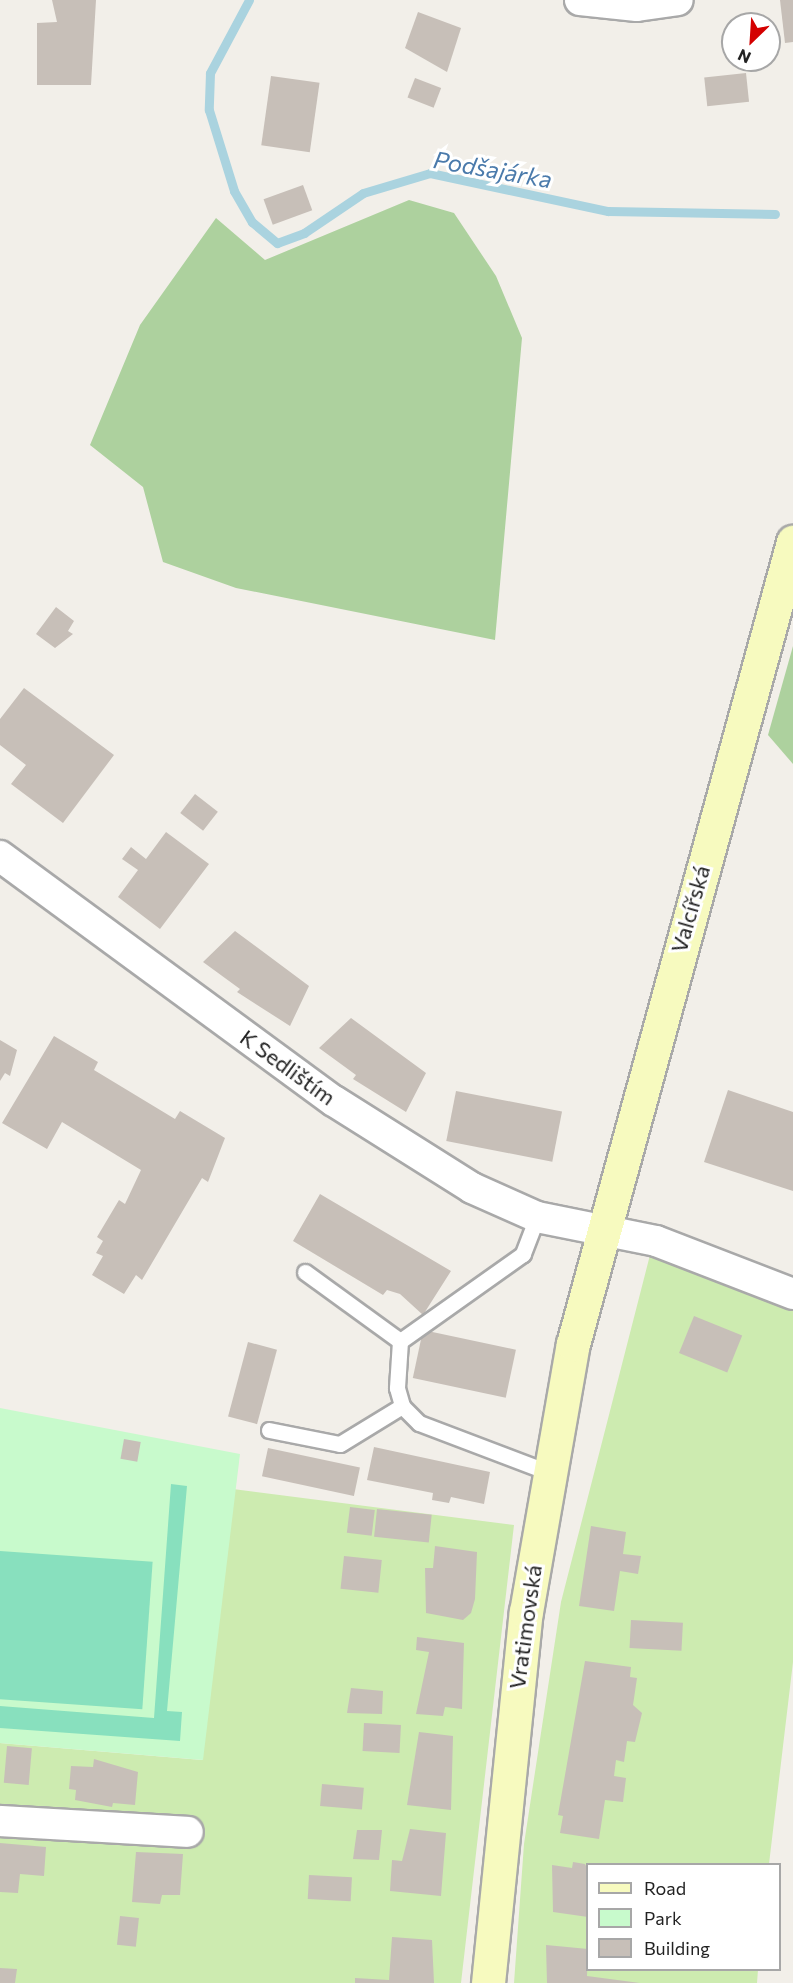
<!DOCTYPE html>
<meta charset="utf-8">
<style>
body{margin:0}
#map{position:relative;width:793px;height:1983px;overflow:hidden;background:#f2efe9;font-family:Commissioner,sans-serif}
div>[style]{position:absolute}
.grass>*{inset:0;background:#cdebb0}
.forest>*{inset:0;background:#add19e}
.park>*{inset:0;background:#c8facc}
.pitch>*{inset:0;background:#88e0be;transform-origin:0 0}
.stream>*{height:9px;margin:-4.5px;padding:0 4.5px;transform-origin:4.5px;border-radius:4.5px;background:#aad3df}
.building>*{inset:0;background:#c7bfb8;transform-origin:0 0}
.roads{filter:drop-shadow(2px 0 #a9a9a9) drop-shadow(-2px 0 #a9a9a9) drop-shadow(0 2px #a9a9a9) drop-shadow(0 -2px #a9a9a9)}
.lane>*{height:15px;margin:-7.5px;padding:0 7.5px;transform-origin:7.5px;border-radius:7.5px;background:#fff}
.street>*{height:30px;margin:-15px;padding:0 15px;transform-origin:15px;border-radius:15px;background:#fff}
.secondary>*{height:33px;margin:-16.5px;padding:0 16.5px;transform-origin:16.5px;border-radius:16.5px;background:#f7fabf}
span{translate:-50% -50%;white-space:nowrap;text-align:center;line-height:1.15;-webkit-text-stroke:6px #fff;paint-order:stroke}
.street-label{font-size:22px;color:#222}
.water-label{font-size:24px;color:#4a7aab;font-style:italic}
.legend{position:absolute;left:586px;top:1863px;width:195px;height:108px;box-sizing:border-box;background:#fff;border:2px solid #a7a7a7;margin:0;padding:8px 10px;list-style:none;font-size:18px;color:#222}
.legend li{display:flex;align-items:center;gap:12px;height:30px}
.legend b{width:30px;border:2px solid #a7a7a7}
.north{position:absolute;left:721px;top:12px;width:60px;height:60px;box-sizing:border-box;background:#fff;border:2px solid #a7a7a7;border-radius:50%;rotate:205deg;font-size:16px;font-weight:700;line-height:24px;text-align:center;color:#222}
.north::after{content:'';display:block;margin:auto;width:21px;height:27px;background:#d40000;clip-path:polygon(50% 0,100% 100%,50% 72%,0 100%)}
</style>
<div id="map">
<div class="grass">
<div style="clip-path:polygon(650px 1255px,793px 1311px,793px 1662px,769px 1864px,588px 1864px,588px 1970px,758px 1970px,757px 1983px,514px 1983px,524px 1844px,561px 1602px)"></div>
<div style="clip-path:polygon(233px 1489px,514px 1525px,461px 1983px,0 1983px,0 1834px,194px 1846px,197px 1823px,0 1811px,0 1743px,202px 1760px)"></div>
</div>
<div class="forest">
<div style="clip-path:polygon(409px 200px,454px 213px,496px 276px,522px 338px,495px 640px,236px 588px,163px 562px,143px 487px,90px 445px,140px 325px,216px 218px,265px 260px)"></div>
<div style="clip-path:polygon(793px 646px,793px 764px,768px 735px)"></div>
</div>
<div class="park">
<div style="clip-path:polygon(0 1408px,240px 1454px,203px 1760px,0 1743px)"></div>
</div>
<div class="pitch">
<div style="clip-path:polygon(171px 1484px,187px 1486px,167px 1711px,182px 1712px,180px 1741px,0 1728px,0 1706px,154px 1718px)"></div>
<div style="left:0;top:1551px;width:153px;height:148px;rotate:4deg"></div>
</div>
<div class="stream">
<div style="left:249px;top:0;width:83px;rotate:118.1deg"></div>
<div style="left:210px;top:73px;width:37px;rotate:92deg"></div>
<div style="left:209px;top:110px;width:85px;rotate:72.8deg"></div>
<div style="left:234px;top:191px;width:36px;rotate:60deg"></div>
<div style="left:252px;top:222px;width:33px;rotate:40deg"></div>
<div style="left:277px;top:243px;width:29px;rotate:-20deg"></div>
<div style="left:304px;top:233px;width:71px;rotate:-34.1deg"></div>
<div style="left:363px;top:193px;width:70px;rotate:-16.6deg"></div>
<div style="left:430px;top:173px;width:182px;rotate:12.1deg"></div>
<div style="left:608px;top:211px;width:167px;rotate:1deg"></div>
</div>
<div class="building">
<div style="clip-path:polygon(52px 0,96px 0,91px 85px,37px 85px,37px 23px,57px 22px)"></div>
<div style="clip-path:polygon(780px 0,793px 0,793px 42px,785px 43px)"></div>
<div style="clip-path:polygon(418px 12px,461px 28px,447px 72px,405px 48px)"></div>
<div style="left:746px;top:73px;width:29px;height:42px;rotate:84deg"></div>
<div style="left:271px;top:76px;width:49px;height:70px;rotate:8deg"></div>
<div style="left:415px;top:78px;width:28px;height:21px;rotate:21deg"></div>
<div style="left:303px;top:185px;width:27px;height:42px;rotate:70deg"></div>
<div style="clip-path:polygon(56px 607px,74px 621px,68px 631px,73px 634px,55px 648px,36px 634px)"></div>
<div style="clip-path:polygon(24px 688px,114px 755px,63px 823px,11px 784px,26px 765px,0 745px,0 719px)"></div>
<div style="left:195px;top:794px;width:29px;height:24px;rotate:38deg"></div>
<div style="clip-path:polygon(166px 832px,209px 864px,160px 929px,118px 897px,138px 870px,122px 859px,131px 847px,146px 859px)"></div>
<div style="clip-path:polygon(235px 931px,309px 986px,290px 1026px,237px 992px,240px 989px,203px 962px)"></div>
<div style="clip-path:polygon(351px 1018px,426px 1073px,406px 1112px,353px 1079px,356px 1075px,319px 1048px)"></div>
<div style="clip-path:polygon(54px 1036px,98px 1062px,94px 1070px,175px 1119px,180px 1111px,225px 1138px,208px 1182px,202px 1178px,142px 1280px,136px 1275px,124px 1294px,92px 1275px,103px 1256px,96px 1253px,103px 1241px,97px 1237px,119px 1200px,125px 1204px,141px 1170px,62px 1122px,47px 1149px,2px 1123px)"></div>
<div style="clip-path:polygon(0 1040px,17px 1050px,10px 1076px,5px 1073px,0 1081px)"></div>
<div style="clip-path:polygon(728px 1090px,793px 1112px,793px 1191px,704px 1162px)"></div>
<div style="left:456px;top:1091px;width:108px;height:51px;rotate:11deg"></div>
<div style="clip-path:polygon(320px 1194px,451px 1271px,423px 1315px,400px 1294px,387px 1290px,383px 1295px,293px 1241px)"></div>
<div style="left:694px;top:1316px;width:52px;height:40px;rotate:22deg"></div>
<div style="left:423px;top:1330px;width:95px;height:49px;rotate:12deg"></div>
<div style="left:248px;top:1342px;width:30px;height:77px;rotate:15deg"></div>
<div style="left:124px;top:1439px;width:17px;height:20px;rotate:10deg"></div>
<div style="clip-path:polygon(374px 1447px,490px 1472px,484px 1504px,451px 1497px,449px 1503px,432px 1500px,433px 1493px,367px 1480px)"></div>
<div style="left:268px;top:1448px;width:94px;height:29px;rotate:12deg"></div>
<div style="left:350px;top:1507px;width:25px;height:26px;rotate:7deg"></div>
<div style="left:377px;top:1509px;width:55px;height:28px;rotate:6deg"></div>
<div style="clip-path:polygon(591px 1526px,626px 1532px,623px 1554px,641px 1556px,638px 1574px,620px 1571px,614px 1611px,579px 1606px)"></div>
<div style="clip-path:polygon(435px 1546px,477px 1552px,475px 1599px,471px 1613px,463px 1620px,426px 1613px,425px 1568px,433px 1568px)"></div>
<div style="left:344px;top:1556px;width:38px;height:33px;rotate:6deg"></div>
<div style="left:631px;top:1620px;width:52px;height:28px;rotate:3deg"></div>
<div style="clip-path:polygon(417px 1637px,464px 1643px,462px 1709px,445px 1707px,443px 1716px,416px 1714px,429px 1652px,416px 1650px)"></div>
<div style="clip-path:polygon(585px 1661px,631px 1667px,630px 1677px,637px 1678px,633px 1705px,642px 1713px,635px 1742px,627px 1741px,624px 1762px,616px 1760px,614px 1776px,626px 1778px,623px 1802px,605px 1800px,599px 1839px,560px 1833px,563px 1816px,558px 1815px)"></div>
<div style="clip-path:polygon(351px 1688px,383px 1691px,382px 1714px,347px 1713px)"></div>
<div style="left:364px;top:1723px;width:37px;height:28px;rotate:3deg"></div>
<div style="clip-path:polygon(419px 1732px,453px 1736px,451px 1810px,407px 1805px)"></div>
<div style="left:7px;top:1746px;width:25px;height:37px;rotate:5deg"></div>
<div style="clip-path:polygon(94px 1759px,138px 1772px,135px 1805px,113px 1803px,112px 1807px,75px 1800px,76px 1790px,69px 1789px,71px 1766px,93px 1767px)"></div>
<div style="left:322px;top:1784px;width:42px;height:22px;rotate:5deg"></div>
<div style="clip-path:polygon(410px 1829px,446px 1833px,441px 1896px,390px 1891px,392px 1860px,402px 1861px)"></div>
<div style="clip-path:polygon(357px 1830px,382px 1830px,379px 1860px,353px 1859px)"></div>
<div style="clip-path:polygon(0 1843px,46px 1847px,44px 1876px,20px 1874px,18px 1893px,0 1892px)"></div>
<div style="clip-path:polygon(136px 1852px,183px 1854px,180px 1895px,162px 1895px,160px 1904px,132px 1902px)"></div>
<div style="clip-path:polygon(573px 1862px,585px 1864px,588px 1870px,588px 1917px,553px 1912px,552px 1865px,572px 1868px)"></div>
<div style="left:309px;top:1875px;width:43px;height:24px;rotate:3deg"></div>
<div style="left:120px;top:1916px;width:19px;height:29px;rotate:6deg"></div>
<div style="clip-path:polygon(392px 1937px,432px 1940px,434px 1983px,355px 1983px,355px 1978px,389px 1980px)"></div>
<div style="clip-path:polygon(546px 1945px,588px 1949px,587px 1976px,640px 1983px,547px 1983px)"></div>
<div style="clip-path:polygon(0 1968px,17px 1969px,15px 1983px,0 1983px)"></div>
</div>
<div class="roads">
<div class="lane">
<div style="left:537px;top:1217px;width:40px;rotate:111deg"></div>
<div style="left:523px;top:1254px;width:151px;rotate:144.7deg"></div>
<div style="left:400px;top:1341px;width:47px;rotate:93.7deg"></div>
<div style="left:397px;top:1388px;width:19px;rotate:74deg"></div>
<div style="left:402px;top:1406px;width:24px;rotate:45deg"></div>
<div style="left:419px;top:1423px;width:138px;rotate:20.8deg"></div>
<div style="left:305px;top:1272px;width:117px;rotate:36deg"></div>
<div style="left:269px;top:1430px;width:72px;rotate:11.2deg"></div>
<div style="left:340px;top:1444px;width:73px;rotate:-31.5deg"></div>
</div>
<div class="street">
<div style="left:580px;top:0;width:57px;rotate:6deg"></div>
<div style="left:637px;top:6px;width:41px;rotate:-8.3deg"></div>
<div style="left:0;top:856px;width:414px;rotate:36.3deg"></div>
<div style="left:334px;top:1101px;width:163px;rotate:32.2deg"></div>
<div style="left:472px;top:1188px;width:71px;rotate:24deg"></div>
<div style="left:537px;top:1217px;width:121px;rotate:11.4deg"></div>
<div style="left:656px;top:1241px;width:147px;rotate:21.1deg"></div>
<div style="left:0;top:1821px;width:188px;rotate:3.3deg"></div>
</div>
<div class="secondary">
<div style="left:488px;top:1983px;width:373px;rotate:-84.2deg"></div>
<div style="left:526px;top:1612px;width:272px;rotate:-80.1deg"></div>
<div style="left:573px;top:1344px;width:832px;rotate:-74.66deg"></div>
</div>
</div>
<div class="street-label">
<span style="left:690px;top:909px;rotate:-74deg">Valcířská</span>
<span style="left:288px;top:1067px;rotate:36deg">K Sedlištím</span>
<span style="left:525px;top:1627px;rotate:-82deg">Vratimovská</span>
</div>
<div class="water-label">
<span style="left:493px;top:169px;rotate:10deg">Podšajárka</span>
</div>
<ul class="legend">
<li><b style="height:8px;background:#f7fabf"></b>Road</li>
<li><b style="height:16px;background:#c8facc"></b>Park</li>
<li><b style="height:16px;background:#c7bfb8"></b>Building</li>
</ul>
<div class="north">N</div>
</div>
